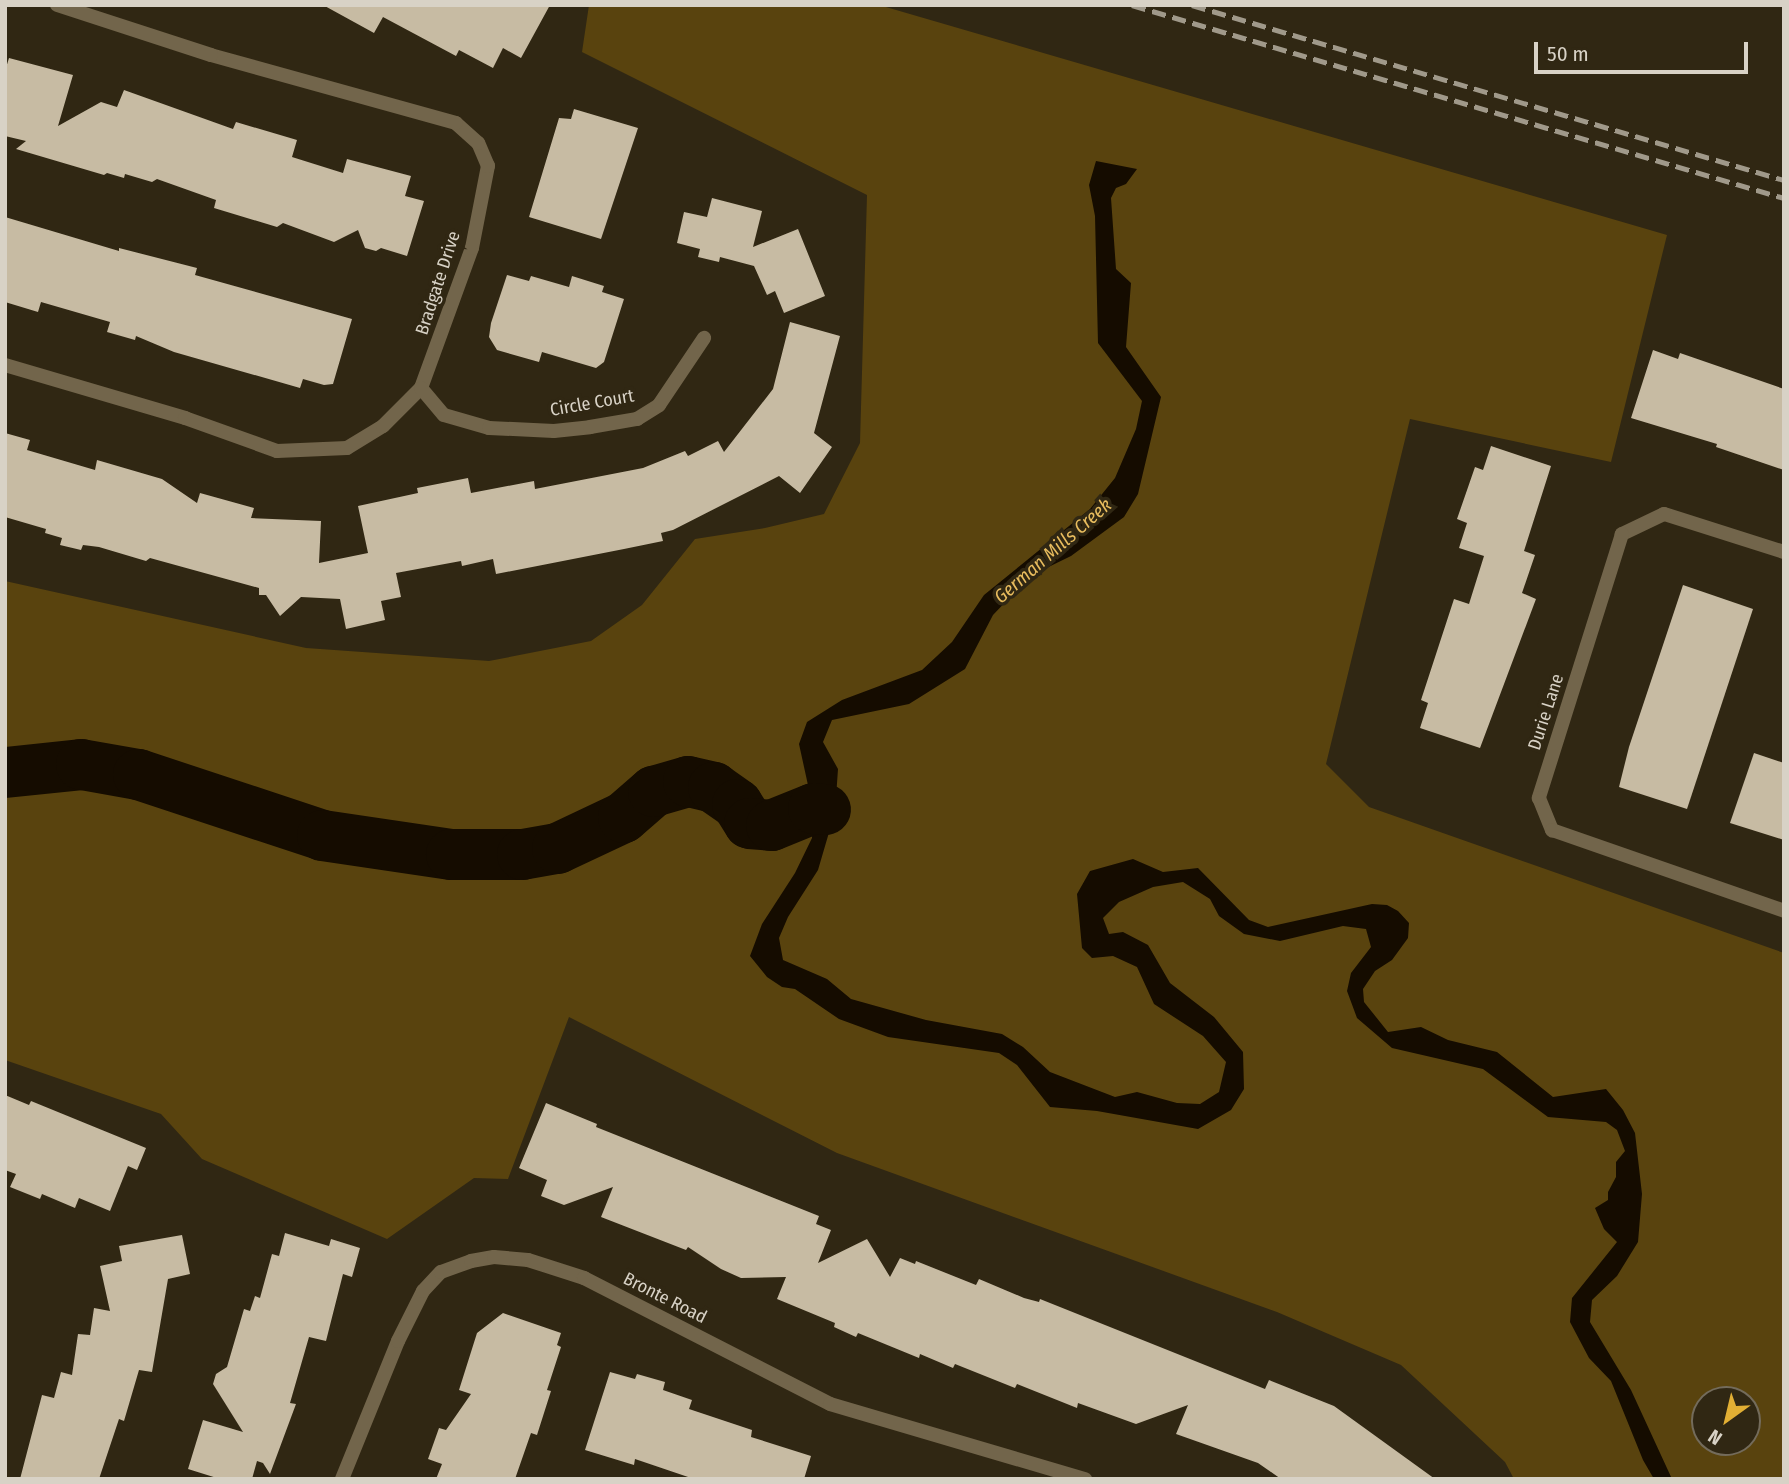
<!DOCTYPE html>
<style>
body{margin:0}
#map{position:relative;width:1789px;height:1484px;overflow:hidden;background:#302713;font-family:"Fira Sans Condensed",sans-serif}
div>[style]{position:absolute}
.green>*{inset:0;background:#59430e}
.water>*{inset:0;background:#150c00}
.river>*{height:51px;margin:-25.5px;padding:0 25.5px;transform-origin:25.5px;border-radius:25.5px;background:#150c00}
.building>*{inset:0;background:#c7bba3}
.street>*{height:14px;margin:-7px;padding:0 7px;transform-origin:7px;border-radius:7px;background:#72654b}
.rail>*{height:5px;margin-top:-2.5px;transform-origin:0;background:repeating-linear-gradient(90deg,#a0998a 0 14px,transparent 0 21px)}
span{translate:-50% -50%;white-space:nowrap;text-align:center;line-height:1.15;-webkit-text-stroke:7px #302713;paint-order:stroke}
.street-label{font-size:18px;color:#d8d2c6}
.water-label{font-size:19px;color:#e8bc5e;font-style:italic}
.frame{position:absolute;inset:0;border:7px solid #d8d2c6;pointer-events:none}
.north{position:absolute;left:1691px;top:1386px;width:70px;height:70px;box-sizing:border-box;background:#302713;border:2px solid #736b5b;border-radius:50%;rotate:214deg;font-size:19px;font-weight:700;line-height:28px;text-align:center;color:#d8d2c6}
.north::after{content:'';display:block;margin:auto;width:24px;height:32px;background:#e2af34;clip-path:polygon(50% 0,100% 100%,50% 72%,0 100%)}
.scale{position:absolute;left:1534px;top:42px;width:214px;height:32px;box-sizing:border-box;border:4px solid #d8d2c6;border-top:0;padding-left:9px;font-size:21px;line-height:24px;white-space:nowrap;color:#d8d2c6;-webkit-text-stroke:5px #302713;paint-order:stroke}
</style>
<div id="map">
<div class="green">
<div style="clip-path:polygon(evenodd,589px 5px,879px 5px,1667px 235px,1611px 462px,1410px 419px,1326px 764px,1369px 807px,1784px 953px,1784px 1479px,1514px 1479px,1505px 1462px,1401px 1365px,1277px 1312px,837px 1153px,569px 1017px,508px 1179px,474px 1178px,387px 1239px,202px 1159px,161px 1114px,5px 1060px,5px 581px,306px 648px,489px 661px,591px 641px,642px 605px,695px 539px,765px 528px,824px 514px,860px 443px,867px 195px,582px 52px,589px 5px,1705px 1400px,1747px 1400px,1747px 1442px,1705px 1442px,1705px 1400px)"></div>
</div>
<div class="water">
<div style="clip-path:polygon(1096px 161px,1137px 169px,1126px 184px,1116px 188px,1111px 198px,1116px 269px,1131px 283px,1126px 347px,1161px 397px,1138px 494px,1124px 517px,1071px 556px,1030px 576px,993px 615px,965px 669px,909px 704px,832px 720px,823px 742px,838px 769px,835px 812px,818px 870px,788px 917px,779px 938px,783px 960px,827px 979px,851px 999px,926px 1020px,1002px 1034px,1023px 1047px,1050px 1072px,1115px 1097px,1137px 1092px,1177px 1103px,1200px 1104px,1219px 1092px,1226px 1062px,1203px 1036px,1154px 1004px,1137px 967px,1113px 956px,1092px 958px,1082px 948px,1077px 894px,1090px 871px,1133px 859px,1163px 872px,1198px 868px,1249px 920px,1268px 927px,1372px 904px,1387px 905px,1398px 911px,1409px 923px,1408px 938px,1392px 960px,1375px 971px,1363px 989px,1364px 1002px,1388px 1032px,1421px 1027px,1448px 1040px,1497px 1052px,1553px 1097px,1606px 1089px,1623px 1110px,1635px 1133px,1642px 1194px,1638px 1242px,1617px 1276px,1592px 1300px,1590px 1322px,1631px 1390px,1672px 1479px,1654px 1479px,1643px 1460px,1611px 1381px,1589px 1358px,1570px 1322px,1572px 1298px,1617px 1242px,1604px 1229px,1595px 1208px,1608px 1200px,1608px 1192px,1616px 1177px,1616px 1162px,1625px 1151px,1617px 1130px,1606px 1122px,1548px 1117px,1483px 1069px,1392px 1048px,1357px 1018px,1347px 991px,1351px 973px,1371px 947px,1366px 929px,1343px 926px,1280px 941px,1244px 934px,1219px 916px,1210px 899px,1183px 882px,1153px 887px,1119px 902px,1103px 918px,1109px 934px,1123px 932px,1148px 945px,1170px 983px,1214px 1017px,1243px 1052px,1244px 1089px,1231px 1110px,1198px 1129px,1097px 1111px,1050px 1107px,1017px 1065px,999px 1053px,888px 1037px,839px 1019px,795px 989px,782px 987px,767px 977px,750px 956px,762px 924px,795px 873px,812px 838px,813px 808px,799px 744px,807px 722px,842px 700px,922px 670px,952px 642px,984px 595px,1090px 509px,1115px 478px,1136px 429px,1142px 401px,1098px 343px,1095px 216px,1089px 185px)"></div>
</div>
<div class="river">
<div style="left:5px;top:772px;width:76px;rotate:-6deg"></div>
<div style="left:81px;top:764px;width:58px;rotate:10deg"></div>
<div style="left:138px;top:774px;width:194px;rotate:18.3deg"></div>
<div style="left:322px;top:835px;width:130px;rotate:8.4deg"></div>
<div style="left:451px;top:854px;width:71px"></div>
<div style="left:522px;top:854px;width:36px;rotate:-10deg"></div>
<div style="left:557px;top:848px;width:73px;rotate:-25.2deg"></div>
<div style="left:623px;top:817px;width:40px;rotate:-41deg"></div>
<div style="left:653px;top:791px;width:36px;rotate:-16deg"></div>
<div style="left:688px;top:781px;width:26px;rotate:13deg"></div>
<div style="left:713px;top:787px;width:29px;rotate:35deg"></div>
<div style="left:737px;top:804px;width:22px;rotate:58deg"></div>
<div style="left:749px;top:823px;width:22px;rotate:5deg"></div>
<div style="left:771px;top:825px;width:45px;rotate:-22deg"></div>
<div style="left:813px;top:808px;width:12px;rotate:5deg"></div>
</div>
<div class="building">
<div style="clip-path:polygon(323px 5px,550px 5px,521px 58px,503px 48px,493px 68px,459px 50px,456px 56px,383px 17px,374px 33px)"></div>
<div style="clip-path:polygon(9px 58px,73px 75px,58px 126px,101px 102px,117px 107px,124px 90px,233px 129px,236px 122px,297px 140px,292px 157px,343px 173px,347px 159px,411px 176px,405px 196px,424px 201px,407px 256px,381px 248px,376px 251px,365px 248px,358px 230px,334px 242px,283px 223px,277px 227px,214px 208px,216px 200px,157px 179px,152px 182px,125px 174px,124px 178px,107px 173px,104px 175px,16px 149px,26px 141px,5px 136px,5px 71px)"></div>
<div style="clip-path:polygon(574px 109px,638px 128px,601px 239px,529px 217px,559px 118px,571px 119px)"></div>
<div style="clip-path:polygon(712px 198px,762px 211px,753px 247px,798px 229px,825px 296px,784px 313px,775px 291px,767px 295px,754px 266px,720px 257px,719px 262px,698px 257px,700px 249px,677px 243px,684px 212px,707px 217px)"></div>
<div style="clip-path:polygon(5px 217px,119px 251px,119px 248px,197px 268px,195px 275px,352px 319px,333px 384px,324px 385px,303px 379px,300px 388px,174px 352px,136px 336px,135px 340px,107px 332px,110px 322px,41px 302px,38px 312px,5px 302px)"></div>
<div style="clip-path:polygon(507px 275px,529px 281px,531px 276px,569px 287px,572px 276px,604px 286px,602px 292px,624px 299px,604px 362px,596px 368px,542px 352px,539px 362px,497px 350px,489px 337px,491px 323px)"></div>
<div style="clip-path:polygon(790px 322px,840px 336px,814px 433px,832px 447px,800px 493px,779px 476px,673px 530px,661px 533px,663px 541px,624px 549px,496px 574px,493px 559px,462px 566px,461px 561px,396px 573px,401px 597px,381px 601px,385px 620px,346px 629px,340px 599px,301px 597px,280px 616px,266px 595px,259px 595px,259px 588px,150px 558px,146px 561px,99px 547px,83px 545px,81px 550px,60px 545px,62px 538px,45px 533px,46px 529px,5px 517px,5px 433px,30px 440px,27px 450px,95px 470px,97px 460px,162px 479px,197px 503px,200px 493px,254px 508px,251px 518px,321px 521px,319px 563px,368px 553px,358px 506px,418px 493px,417px 488px,468px 478px,471px 493px,534px 481px,535px 489px,643px 468px,685px 451px,688px 456px,718px 441px,724px 452px,773px 389px)"></div>
<div style="clip-path:polygon(1653px 350px,1678px 359px,1680px 353px,1784px 389px,1784px 470px,1716px 447px,1717px 444px,1631px 418px)"></div>
<div style="clip-path:polygon(1491px 446px,1551px 466px,1524px 551px,1535px 555px,1522px 593px,1536px 599px,1480px 748px,1420px 728px,1428px 703px,1421px 700px,1454px 599px,1469px 604px,1484px 556px,1459px 548px,1467px 523px,1457px 519px,1475px 467px,1483px 470px)"></div>
<div style="clip-path:polygon(1683px 585px,1753px 609px,1687px 809px,1619px 787px,1629px 747px)"></div>
<div style="clip-path:polygon(1754px 753px,1784px 763px,1784px 840px,1730px 823px)"></div>
<div style="clip-path:polygon(5px 1095px,29px 1105px,31px 1101px,146px 1148px,137px 1170px,128px 1166px,110px 1211px,79px 1198px,75px 1208px,42px 1194px,40px 1199px,10px 1187px,16px 1174px,5px 1170px)"></div>
<div style="clip-path:polygon(546px 1103px,597px 1124px,596px 1127px,819px 1216px,816px 1224px,831px 1230px,818px 1263px,867px 1239px,890px 1277px,900px 1258px,915px 1264px,916px 1261px,976px 1285px,979px 1279px,1024px 1298px,1039px 1302px,1040px 1299px,1265px 1389px,1269px 1380px,1334px 1406px,1435px 1479px,1281px 1479px,1258px 1463px,1176px 1434px,1188px 1405px,1136px 1424px,1078px 1403px,1077px 1408px,1017px 1384px,1015px 1388px,955px 1364px,953px 1368px,920px 1354px,919px 1358px,858px 1333px,856px 1337px,834px 1327px,835px 1323px,777px 1299px,786px 1277px,741px 1278px,721px 1269px,688px 1247px,686px 1250px,601px 1217px,613px 1187px,564px 1205px,541px 1196px,547px 1180px,519px 1168px)"></div>
<div style="clip-path:polygon(285px 1233px,329px 1246px,331px 1239px,360px 1248px,352px 1277px,343px 1274px,326px 1341px,309px 1337px,290px 1403px,296px 1404px,270px 1474px,263px 1463px,257px 1461px,252px 1479px,220px 1479px,188px 1469px,203px 1420px,243px 1432px,213px 1384px,216px 1374px,227px 1367px,244px 1309px,250px 1311px,255px 1296px,260px 1298px,272px 1254px,279px 1256px)"></div>
<div style="clip-path:polygon(182px 1235px,190px 1274px,168px 1279px,152px 1372px,139px 1370px,124px 1421px,119px 1419px,99px 1479px,20px 1479px,42px 1395px,54px 1398px,61px 1372px,72px 1375px,78px 1334px,90px 1335px,94px 1308px,110px 1311px,100px 1266px,122px 1261px,119px 1246px)"></div>
<div style="clip-path:polygon(503px 1313px,561px 1333px,557px 1345px,561px 1347px,547px 1390px,551px 1391px,537px 1435px,531px 1433px,515px 1479px,436px 1479px,442px 1464px,428px 1459px,439px 1428px,446px 1430px,471px 1394px,459px 1390px,477px 1333px)"></div>
<div style="clip-path:polygon(610px 1372px,635px 1379px,637px 1374px,665px 1382px,663px 1390px,692px 1400px,689px 1409px,752px 1430px,751px 1437px,811px 1456px,804px 1479px,694px 1479px,635px 1459px,634px 1465px,585px 1450px)"></div>
</div>
<div class="street">
<div style="left:5px;top:365px;width:188px;rotate:16.4deg"></div>
<div style="left:185px;top:418px;width:98px;rotate:19.7deg"></div>
<div style="left:277px;top:451px;width:70px;rotate:-2.5deg"></div>
<div style="left:347px;top:448px;width:42px;rotate:-31.4deg"></div>
<div style="left:383px;top:426px;width:54px;rotate:-45deg"></div>
<div style="left:421px;top:388px;width:149px;rotate:-70deg"></div>
<div style="left:472px;top:248px;width:84px;rotate:-79deg"></div>
<div style="left:488px;top:166px;width:25px;rotate:-113deg"></div>
<div style="left:478px;top:143px;width:30px;rotate:-138deg"></div>
<div style="left:456px;top:123px;width:254px;rotate:-164.5deg"></div>
<div style="left:211px;top:55px;width:162px;rotate:-162deg"></div>
<div style="left:421px;top:388px;width:35px;rotate:50deg"></div>
<div style="left:444px;top:415px;width:47px;rotate:16.1deg"></div>
<div style="left:489px;top:428px;width:65px;rotate:2.6deg"></div>
<div style="left:554px;top:431px;width:36px;rotate:-6deg"></div>
<div style="left:590px;top:427px;width:48px;rotate:-9.7deg"></div>
<div style="left:637px;top:419px;width:26px;rotate:-32deg"></div>
<div style="left:659px;top:405px;width:81px;rotate:-56.1deg"></div>
<div style="left:1784px;top:552px;width:126px;rotate:-162.4deg"></div>
<div style="left:1664px;top:514px;width:47px;rotate:154.5deg"></div>
<div style="left:1622px;top:534px;width:277px;rotate:107.5deg"></div>
<div style="left:1539px;top:798px;width:35px;rotate:68deg"></div>
<div style="left:1552px;top:830px;width:246px;rotate:19.2deg"></div>
<div style="left:342px;top:1479px;width:149px;rotate:-67.9deg"></div>
<div style="left:398px;top:1341px;width:56px;rotate:-63.4deg"></div>
<div style="left:423px;top:1291px;width:26px;rotate:-47deg"></div>
<div style="left:441px;top:1272px;width:32px;rotate:-20deg"></div>
<div style="left:471px;top:1261px;width:23px;rotate:-10deg"></div>
<div style="left:494px;top:1257px;width:34px;rotate:5deg"></div>
<div style="left:528px;top:1260px;width:59px;rotate:17.8deg"></div>
<div style="left:584px;top:1278px;width:276px;rotate:27.1deg"></div>
<div style="left:830px;top:1404px;width:266px;rotate:16.4deg"></div>
</div>
<div class="rail">
<div style="left:1132px;top:5px;width:680px;rotate:16.49deg"></div>
<div style="left:1192px;top:5px;width:617px;rotate:16.47deg"></div>
</div>
<div class="street-label">
<span style="left:438px;top:283px;rotate:-72deg">Bradgate Drive</span>
<span style="left:592px;top:403px;rotate:-10deg">Circle Court</span>
<span style="left:1546px;top:712px;rotate:-72deg">Durie Lane</span>
<span style="left:665px;top:1298px;rotate:27deg">Bronte Road</span>
</div>
<div class="water-label">
<span style="left:1053px;top:551px;rotate:-41deg">German Mills Creek</span>
</div>
<div class="frame"></div>
<div class="north">N</div>
<div class="scale">50 m</div>
</div>
